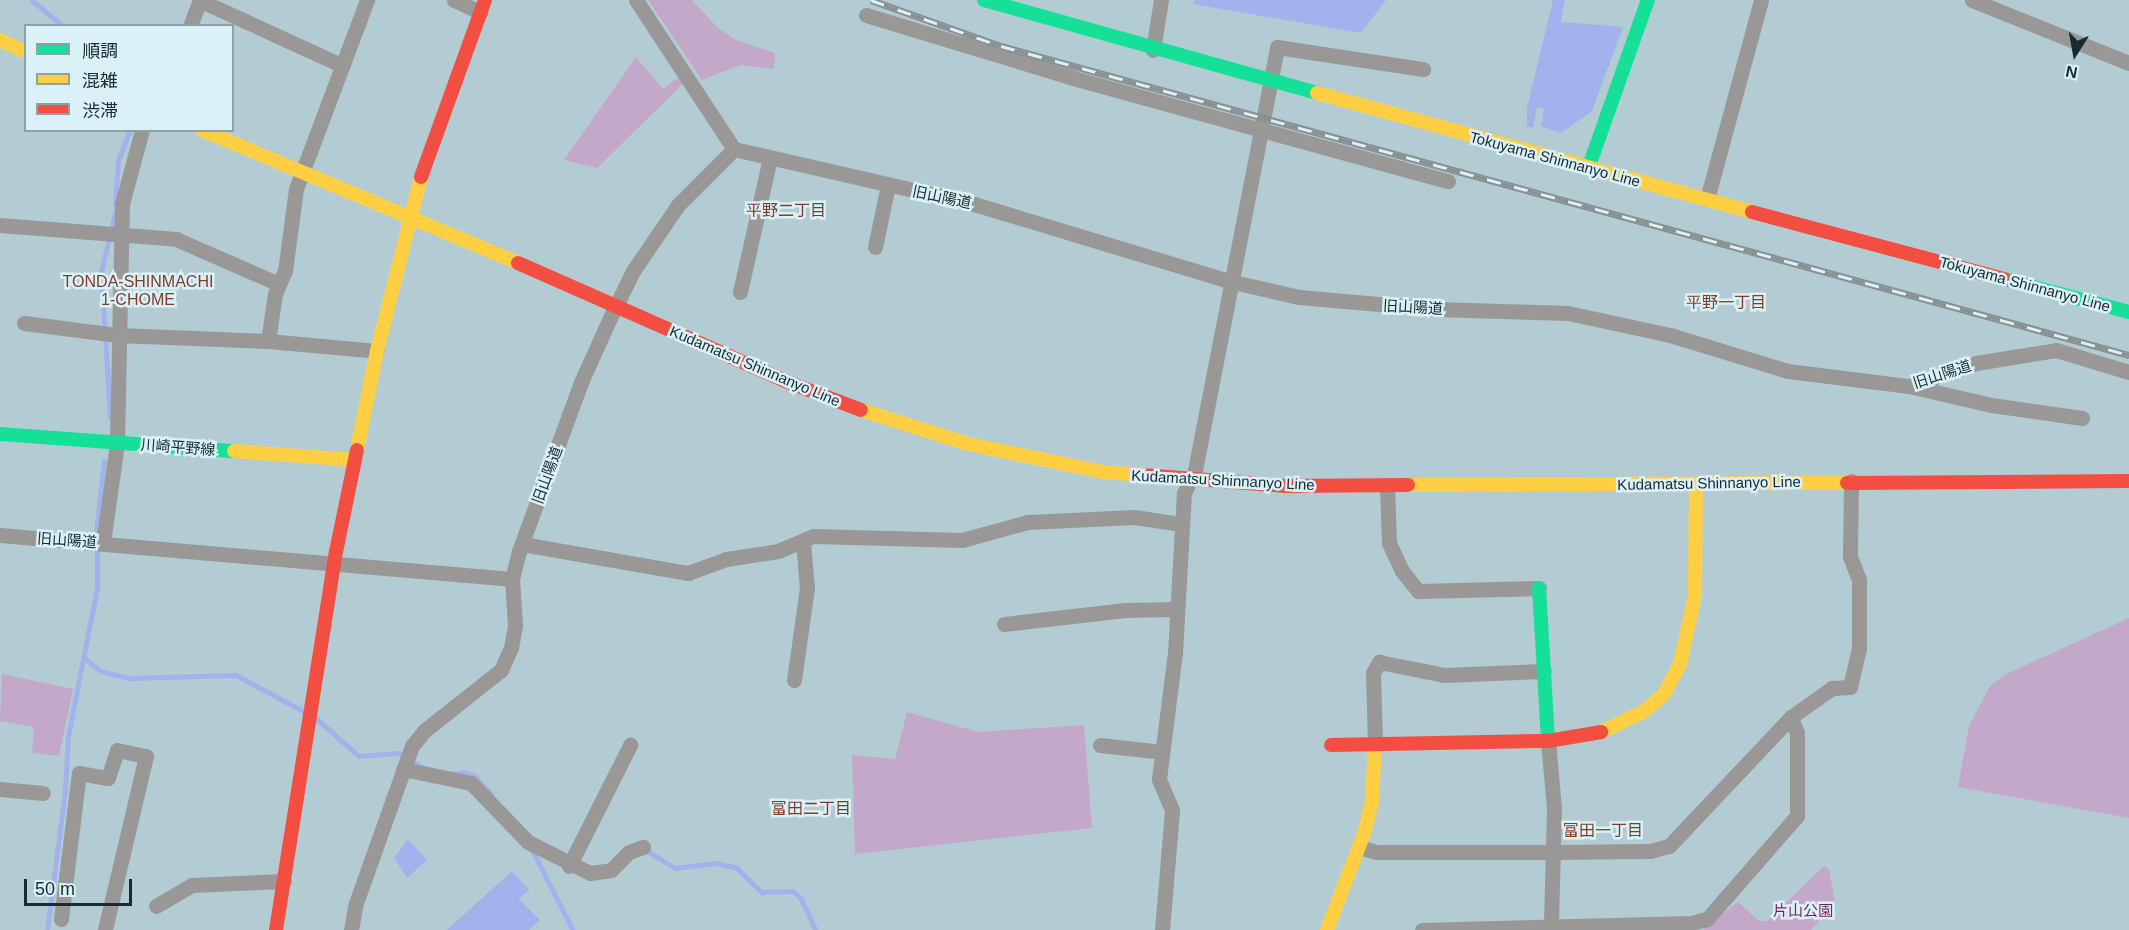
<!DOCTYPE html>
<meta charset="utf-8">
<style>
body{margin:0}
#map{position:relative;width:2129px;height:930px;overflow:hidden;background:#b3ccd4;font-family:Helvetica,"Noto Sans JP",sans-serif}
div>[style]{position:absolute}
.green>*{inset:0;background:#c4a8c9}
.water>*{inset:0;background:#a2b2ec}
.stream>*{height:4.5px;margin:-2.25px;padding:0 2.25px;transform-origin:2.25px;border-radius:2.25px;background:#a2b2ec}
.street>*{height:15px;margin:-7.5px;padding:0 7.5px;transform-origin:7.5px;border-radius:7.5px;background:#9a9797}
.fast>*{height:14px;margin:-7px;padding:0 7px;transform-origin:7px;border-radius:7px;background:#16e098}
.slow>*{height:14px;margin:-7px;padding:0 7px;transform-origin:7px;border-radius:7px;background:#ffcf43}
.jam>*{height:14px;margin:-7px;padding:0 7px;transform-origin:7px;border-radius:7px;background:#f24e42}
.rail>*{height:7px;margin-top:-3.5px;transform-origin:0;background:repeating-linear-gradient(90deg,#daf1f7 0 14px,#889091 0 28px);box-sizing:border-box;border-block:2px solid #889091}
span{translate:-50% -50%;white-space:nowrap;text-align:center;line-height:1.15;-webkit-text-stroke:5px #daf1f7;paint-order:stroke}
.street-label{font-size:15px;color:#192b30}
.park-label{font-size:15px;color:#761f66}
.neighbourhood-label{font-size:16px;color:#803c29}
.legend{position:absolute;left:24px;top:24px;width:210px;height:108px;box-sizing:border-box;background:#daf1f7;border:2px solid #8da2a7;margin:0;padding:8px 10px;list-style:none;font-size:18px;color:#192b30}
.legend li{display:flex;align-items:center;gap:12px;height:30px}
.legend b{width:30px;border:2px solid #8da2a7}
.north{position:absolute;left:2045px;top:24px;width:60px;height:60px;-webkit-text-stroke:4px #daf1f7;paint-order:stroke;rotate:191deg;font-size:16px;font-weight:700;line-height:24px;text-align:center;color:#192b30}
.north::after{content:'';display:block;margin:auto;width:21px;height:27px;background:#192b30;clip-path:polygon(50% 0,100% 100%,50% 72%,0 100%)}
.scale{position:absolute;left:24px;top:879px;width:108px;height:27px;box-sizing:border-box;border:3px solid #192b30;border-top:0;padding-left:8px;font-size:18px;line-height:21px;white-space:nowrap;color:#192b30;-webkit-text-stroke:4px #daf1f7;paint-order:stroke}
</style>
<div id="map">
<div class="green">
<div style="clip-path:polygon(648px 0,692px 0,718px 28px,736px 40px,775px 53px,774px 69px,741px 65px,702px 80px)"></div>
<div style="clip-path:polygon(636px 57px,663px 89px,679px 77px,684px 83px,597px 168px,564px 160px)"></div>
<div style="clip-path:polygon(2129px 618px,2129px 818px,1958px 787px,1969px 726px,1990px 686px,2004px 675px)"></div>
<div style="clip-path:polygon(2px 674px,73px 689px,59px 756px,32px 753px,34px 727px,0 721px)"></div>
<div style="clip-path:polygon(907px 712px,978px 732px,1084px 725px,1092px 828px,855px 854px,852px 755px,895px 759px)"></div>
<div style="clip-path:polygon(1824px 866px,1829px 869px,1835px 902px,1811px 930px,1702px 930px,1738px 902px,1759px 921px,1767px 921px)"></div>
</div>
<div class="water">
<div style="clip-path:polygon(1194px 0,1386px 0,1361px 33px,1193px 4px)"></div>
<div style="clip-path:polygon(1553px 0,1565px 0,1561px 22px,1623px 27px,1592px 111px,1561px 133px,1541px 126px,1544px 109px,1537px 107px,1533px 128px,1527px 126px,1527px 108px)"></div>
<div style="clip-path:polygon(408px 839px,427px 860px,407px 878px,394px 858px)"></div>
<div style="clip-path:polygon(512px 871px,529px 890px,519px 899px,540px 920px,529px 930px,447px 930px)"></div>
</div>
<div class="stream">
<div style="left:32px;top:0;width:40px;rotate:40deg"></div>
<div style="left:115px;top:205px;width:44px;rotate:-86.1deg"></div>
<div style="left:118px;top:161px;width:33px;rotate:-69deg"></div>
<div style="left:110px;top:418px;width:146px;rotate:-93.5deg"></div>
<div style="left:101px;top:272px;width:61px;rotate:-76.7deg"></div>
<div style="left:86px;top:659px;width:19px;rotate:39deg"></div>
<div style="left:101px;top:671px;width:30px;rotate:14deg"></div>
<div style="left:130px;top:678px;width:106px;rotate:-1.6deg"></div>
<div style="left:236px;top:675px;width:78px;rotate:28.2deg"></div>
<div style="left:315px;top:717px;width:59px;rotate:41.6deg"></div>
<div style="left:359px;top:756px;width:40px;rotate:-4.3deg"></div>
<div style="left:399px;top:753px;width:27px;rotate:31deg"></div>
<div style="left:453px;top:774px;width:11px;rotate:-10deg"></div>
<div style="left:464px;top:772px;width:12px;rotate:20deg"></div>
<div style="left:475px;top:776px;width:25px;rotate:48deg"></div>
<div style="left:533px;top:851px;width:89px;rotate:63.1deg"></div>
<div style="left:647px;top:851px;width:33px;rotate:31deg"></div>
<div style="left:675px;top:868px;width:41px;rotate:-7deg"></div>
<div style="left:716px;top:863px;width:22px;rotate:13deg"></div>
<div style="left:737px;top:868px;width:35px;rotate:44deg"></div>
<div style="left:762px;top:892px;width:31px;rotate:-2deg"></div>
<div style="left:793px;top:891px;width:11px;rotate:41deg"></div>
<div style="left:801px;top:898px;width:35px;rotate:65deg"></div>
<div style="left:47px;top:930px;width:139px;rotate:-82.6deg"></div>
<div style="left:65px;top:792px;width:55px;rotate:-86.9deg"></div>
<div style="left:68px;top:737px;width:152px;rotate:-79deg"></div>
<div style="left:97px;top:588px;width:65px;rotate:-90deg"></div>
<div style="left:97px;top:523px;width:62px;rotate:-83.6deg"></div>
</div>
<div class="street">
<div style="left:199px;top:0;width:158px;rotate:24.6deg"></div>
<div style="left:454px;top:0;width:29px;rotate:25deg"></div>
<div style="left:636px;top:0;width:178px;rotate:56.7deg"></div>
<div style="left:1972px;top:0;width:169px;rotate:21.9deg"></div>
<div style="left:866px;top:15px;width:216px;rotate:16.9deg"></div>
<div style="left:1073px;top:78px;width:389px;rotate:15.4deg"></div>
<div style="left:190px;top:26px;width:28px;rotate:-69deg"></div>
<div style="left:1153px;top:50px;width:51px;rotate:-80.9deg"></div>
<div style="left:734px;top:149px;width:246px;rotate:12.9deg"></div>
<div style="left:974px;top:204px;width:266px;rotate:16.8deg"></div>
<div style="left:1229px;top:281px;width:72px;rotate:12.9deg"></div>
<div style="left:1299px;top:297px;width:137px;rotate:5deg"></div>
<div style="left:1435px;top:309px;width:133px;rotate:1.7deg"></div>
<div style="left:1568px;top:313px;width:104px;rotate:12.2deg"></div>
<div style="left:1670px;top:335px;width:123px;rotate:17deg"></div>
<div style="left:1788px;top:371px;width:122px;rotate:7.1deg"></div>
<div style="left:1909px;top:386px;width:84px;rotate:13deg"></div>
<div style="left:1991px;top:405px;width:92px;rotate:8.1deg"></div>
<div style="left:1707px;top:199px;width:206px;rotate:-74.8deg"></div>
<div style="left:0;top:225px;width:177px;rotate:4.5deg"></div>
<div style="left:176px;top:239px;width:112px;rotate:23.6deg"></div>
<div style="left:875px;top:247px;width:63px;rotate:-78.2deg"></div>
<div style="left:740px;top:292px;width:137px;rotate:-77.4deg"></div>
<div style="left:24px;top:323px;width:95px;rotate:7.3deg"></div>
<div style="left:118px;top:335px;width:150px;rotate:2.3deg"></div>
<div style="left:268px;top:341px;width:109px;rotate:5.2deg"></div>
<div style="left:268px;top:341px;width:48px;rotate:-81.5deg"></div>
<div style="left:275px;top:294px;width:25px;rotate:-67deg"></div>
<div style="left:285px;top:271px;width:83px;rotate:-82.4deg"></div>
<div style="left:296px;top:189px;width:202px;rotate:-69.4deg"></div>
<div style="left:1909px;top:386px;width:71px;rotate:-18.9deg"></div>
<div style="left:1976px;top:363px;width:81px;rotate:-9.2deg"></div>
<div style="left:2056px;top:350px;width:76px;rotate:16.8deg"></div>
<div style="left:1387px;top:486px;width:57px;rotate:88deg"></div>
<div style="left:1389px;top:543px;width:31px;rotate:65deg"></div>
<div style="left:1402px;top:571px;width:26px;rotate:51deg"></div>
<div style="left:1418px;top:591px;width:121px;rotate:-1.4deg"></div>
<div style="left:0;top:535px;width:514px;rotate:4.91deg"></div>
<div style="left:103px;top:543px;width:101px;rotate:-82deg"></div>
<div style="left:117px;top:443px;width:239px;rotate:-88.8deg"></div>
<div style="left:122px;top:204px;width:77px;rotate:-74.9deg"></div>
<div style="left:522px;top:544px;width:169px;rotate:9.9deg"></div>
<div style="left:688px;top:573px;width:40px;rotate:-20.2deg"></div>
<div style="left:726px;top:559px;width:53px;rotate:-8.7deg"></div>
<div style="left:778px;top:551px;width:38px;rotate:-23deg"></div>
<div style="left:813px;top:536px;width:149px;rotate:1.5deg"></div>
<div style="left:962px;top:540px;width:68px;rotate:-15.3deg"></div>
<div style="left:1028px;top:522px;width:106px;rotate:-2.7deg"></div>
<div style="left:1134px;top:517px;width:48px;rotate:8.5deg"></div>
<div style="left:1004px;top:624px;width:122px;rotate:-6.6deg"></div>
<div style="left:1125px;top:610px;width:52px;rotate:-1.1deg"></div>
<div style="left:794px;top:680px;width:93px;rotate:-82deg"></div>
<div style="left:807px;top:588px;width:46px;rotate:-95deg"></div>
<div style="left:1548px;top:741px;width:67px;rotate:84.9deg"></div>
<div style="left:1554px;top:808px;width:117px;rotate:91.5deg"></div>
<div style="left:1375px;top:744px;width:71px;rotate:-91.6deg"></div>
<div style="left:1373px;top:673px;width:13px;rotate:-61deg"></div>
<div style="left:1379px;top:662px;width:66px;rotate:11.3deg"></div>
<div style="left:1444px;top:675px;width:100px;rotate:-2.3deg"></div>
<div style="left:1100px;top:745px;width:62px;rotate:6.4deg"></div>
<div style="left:403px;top:769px;width:69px;rotate:11.6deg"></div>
<div style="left:471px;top:783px;width:82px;rotate:46deg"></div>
<div style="left:528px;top:842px;width:69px;rotate:26.6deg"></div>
<div style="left:590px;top:873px;width:21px;rotate:-8deg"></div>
<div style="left:611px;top:870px;width:25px;rotate:-45deg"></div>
<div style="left:629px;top:852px;width:15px;rotate:-20deg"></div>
<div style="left:0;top:789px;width:43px;rotate:5.3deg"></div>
<div style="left:1359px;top:847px;width:18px;rotate:16deg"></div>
<div style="left:1376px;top:852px;width:176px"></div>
<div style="left:1552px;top:852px;width:98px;rotate:-0.6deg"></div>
<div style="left:1650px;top:851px;width:20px;rotate:-15deg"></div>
<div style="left:1669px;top:846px;width:178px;rotate:-46.6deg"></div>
<div style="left:1791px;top:717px;width:50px;rotate:-35.3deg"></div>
<div style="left:1832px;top:688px;width:18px;rotate:-3deg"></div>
<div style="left:1850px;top:687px;width:39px;rotate:-77deg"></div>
<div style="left:1859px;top:649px;width:69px;rotate:-90deg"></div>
<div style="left:1859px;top:580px;width:26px;rotate:-111deg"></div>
<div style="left:1850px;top:556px;width:75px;rotate:-89.2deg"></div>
<div style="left:569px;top:866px;width:136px;rotate:-63.2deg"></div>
<div style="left:156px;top:906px;width:42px;rotate:-30.3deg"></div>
<div style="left:192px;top:885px;width:92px;rotate:-2.5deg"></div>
<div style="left:61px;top:919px;width:147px;rotate:-83deg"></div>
<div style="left:79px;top:773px;width:29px;rotate:10deg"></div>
<div style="left:108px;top:778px;width:29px;rotate:-72deg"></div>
<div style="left:117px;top:750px;width:30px;rotate:12deg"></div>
<div style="left:146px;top:756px;width:179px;rotate:103.3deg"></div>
<div style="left:351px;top:930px;width:27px;rotate:-80deg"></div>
<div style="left:356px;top:903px;width:167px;rotate:-70.4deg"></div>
<div style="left:412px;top:746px;width:19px;rotate:-51deg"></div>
<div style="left:424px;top:731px;width:98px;rotate:-38.4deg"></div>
<div style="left:501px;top:670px;width:24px;rotate:-66deg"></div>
<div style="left:511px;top:648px;width:23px;rotate:-80deg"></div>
<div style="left:515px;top:625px;width:46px;rotate:-93.7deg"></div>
<div style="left:512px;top:579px;width:29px;rotate:-76deg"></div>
<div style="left:519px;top:551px;width:182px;rotate:-69.8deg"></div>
<div style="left:582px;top:380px;width:68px;rotate:-65.7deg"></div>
<div style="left:610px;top:318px;width:52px;rotate:-63.9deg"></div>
<div style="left:633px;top:271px;width:80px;rotate:-55.7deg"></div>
<div style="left:678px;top:205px;width:79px;rotate:-45deg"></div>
<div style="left:1162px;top:930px;width:120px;rotate:-85.2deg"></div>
<div style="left:1172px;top:810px;width:34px;rotate:-113deg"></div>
<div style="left:1159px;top:779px;width:127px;rotate:-82.8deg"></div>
<div style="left:1175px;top:653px;width:160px;rotate:-86.8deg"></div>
<div style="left:1184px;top:493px;width:25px;rotate:-64deg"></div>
<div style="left:1195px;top:470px;width:431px;rotate:-79deg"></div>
<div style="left:1277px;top:47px;width:148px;rotate:8.6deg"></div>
<div style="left:1422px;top:930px;width:269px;rotate:-1.5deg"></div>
<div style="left:1691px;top:923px;width:16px;rotate:-14deg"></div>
<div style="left:1707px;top:919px;width:137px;rotate:-48.9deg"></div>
<div style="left:1797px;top:816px;width:83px;rotate:-90deg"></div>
<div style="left:1797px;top:733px;width:17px;rotate:-111deg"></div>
</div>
<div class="fast">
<div style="left:984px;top:0;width:346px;rotate:15.6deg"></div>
<div style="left:1588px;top:169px;width:179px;rotate:-70.5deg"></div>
<div style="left:2004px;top:279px;width:129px;rotate:14.8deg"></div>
<div style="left:0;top:434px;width:235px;rotate:4.2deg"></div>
<div style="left:1539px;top:588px;width:153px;rotate:86.6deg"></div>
</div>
<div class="slow">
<div style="left:0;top:40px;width:29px;rotate:25deg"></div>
<div style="left:1317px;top:93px;width:451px;rotate:15.3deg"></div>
<div style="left:202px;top:130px;width:343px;rotate:22.8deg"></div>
<div style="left:861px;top:410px;width:112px;rotate:17.6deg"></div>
<div style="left:968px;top:444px;width:138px;rotate:11.7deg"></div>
<div style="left:1103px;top:472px;width:40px;rotate:4.3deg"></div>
<div style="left:357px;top:450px;width:101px;rotate:-78.6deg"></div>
<div style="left:377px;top:351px;width:179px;rotate:-75.8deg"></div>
<div style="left:234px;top:451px;width:121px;rotate:4.3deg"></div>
<div style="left:1408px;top:485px;width:439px;rotate:-0.3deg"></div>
<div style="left:1601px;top:732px;width:48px;rotate:-26deg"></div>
<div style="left:1644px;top:711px;width:26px;rotate:-40deg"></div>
<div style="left:1664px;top:694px;width:34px;rotate:-62deg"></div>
<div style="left:1680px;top:664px;width:71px;rotate:-77.7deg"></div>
<div style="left:1695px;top:595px;width:111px;rotate:-89.5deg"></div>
<div style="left:1327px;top:930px;width:106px;rotate:-69deg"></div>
<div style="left:1365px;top:831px;width:31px;rotate:-77deg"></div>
<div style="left:1372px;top:801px;width:57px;rotate:-87deg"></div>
</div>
<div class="jam">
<div style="left:421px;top:177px;width:188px;rotate:-70.1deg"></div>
<div style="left:1752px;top:212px;width:261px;rotate:14.9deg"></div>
<div style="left:518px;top:263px;width:292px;rotate:23.8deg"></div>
<div style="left:785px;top:381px;width:81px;rotate:20.9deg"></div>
<div style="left:1143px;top:475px;width:142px;rotate:4.4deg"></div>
<div style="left:1285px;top:486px;width:123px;rotate:-0.5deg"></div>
<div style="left:1847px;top:483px;width:282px;rotate:-0.4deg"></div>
<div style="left:1331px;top:745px;width:217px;rotate:-1.1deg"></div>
<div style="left:1548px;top:741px;width:54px;rotate:-9.6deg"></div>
<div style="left:276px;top:930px;width:383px;rotate:-81deg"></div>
<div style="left:336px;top:552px;width:104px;rotate:-78.4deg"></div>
</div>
<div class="rail">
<div style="left:871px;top:0;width:138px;rotate:19.5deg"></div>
<div style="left:1001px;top:46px;width:1170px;rotate:15.32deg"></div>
</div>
<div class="street-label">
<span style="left:1555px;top:159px;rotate:15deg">Tokuyama Shinnanyo Line</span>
<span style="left:942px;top:197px;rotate:12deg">旧山陽道</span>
<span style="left:2025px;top:284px;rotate:15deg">Tokuyama Shinnanyo Line</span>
<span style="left:1413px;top:307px;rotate:3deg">旧山陽道</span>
<span style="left:755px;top:366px;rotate:23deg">Kudamatsu Shinnanyo Line</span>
<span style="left:1942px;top:374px;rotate:-18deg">旧山陽道</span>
<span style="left:178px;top:447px;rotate:4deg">川崎平野線</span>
<span style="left:547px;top:475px;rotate:-70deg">旧山陽道</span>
<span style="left:1223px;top:480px;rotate:3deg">Kudamatsu Shinnanyo Line</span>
<span style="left:1709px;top:483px;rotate:-1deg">Kudamatsu Shinnanyo Line</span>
<span style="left:67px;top:540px;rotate:4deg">旧山陽道</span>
</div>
<div class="park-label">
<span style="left:1803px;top:911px">片山公園</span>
</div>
<div class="neighbourhood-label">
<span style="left:786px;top:211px">平野二丁目</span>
<span style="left:138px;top:291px">TONDA-SHINMACHI<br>1-CHOME</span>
<span style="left:1726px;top:303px">平野一丁目</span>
<span style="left:811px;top:809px">富田二丁目</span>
<span style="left:1603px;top:831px">富田一丁目</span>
</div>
<ul class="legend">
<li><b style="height:8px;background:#16e098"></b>順調</li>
<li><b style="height:8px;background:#ffcf43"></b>混雑</li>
<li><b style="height:8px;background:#f24e42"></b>渋滞</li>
</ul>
<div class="north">N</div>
<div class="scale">50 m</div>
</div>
